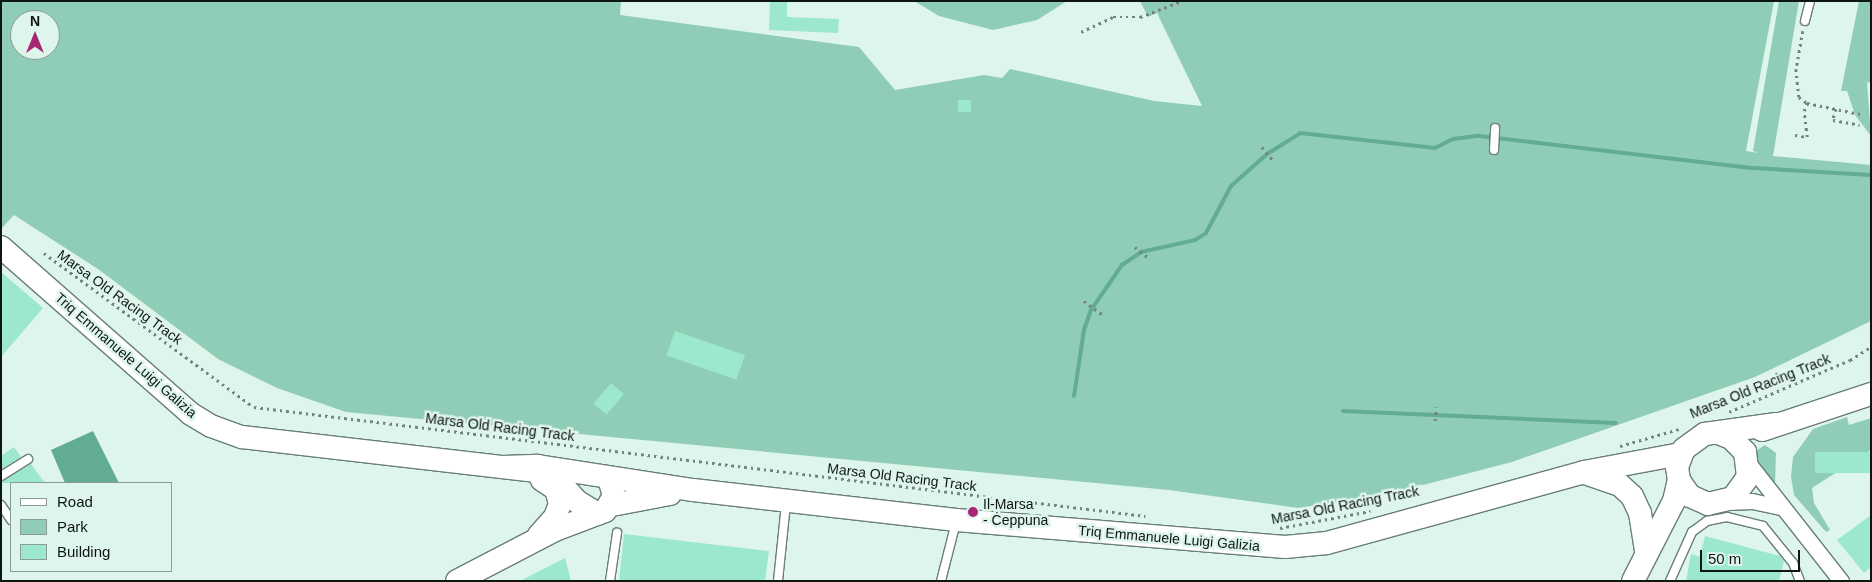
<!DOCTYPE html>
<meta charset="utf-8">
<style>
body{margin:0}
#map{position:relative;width:1872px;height:582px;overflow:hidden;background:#def5eb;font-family:Helvetica,sans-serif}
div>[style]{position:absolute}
.green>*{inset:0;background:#90cdb6}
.water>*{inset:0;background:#61ac92}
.stream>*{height:4px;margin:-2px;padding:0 2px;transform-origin:2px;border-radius:2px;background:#61ac92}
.building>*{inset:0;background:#9ce8cc;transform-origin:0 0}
.path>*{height:2.5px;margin-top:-1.25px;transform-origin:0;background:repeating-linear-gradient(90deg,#74837d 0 2.5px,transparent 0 6.5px)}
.roads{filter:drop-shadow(1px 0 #697e75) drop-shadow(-1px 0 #697e75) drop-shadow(0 1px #697e75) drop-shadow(0 -1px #697e75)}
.lane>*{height:8px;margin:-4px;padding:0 4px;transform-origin:4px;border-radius:4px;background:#fff}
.street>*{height:15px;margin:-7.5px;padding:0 7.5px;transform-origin:7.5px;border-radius:7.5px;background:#fff}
.secondary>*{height:22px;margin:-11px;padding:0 11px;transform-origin:11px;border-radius:11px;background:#fff}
.dots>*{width:14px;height:14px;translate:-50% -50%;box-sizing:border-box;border:2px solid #def5eb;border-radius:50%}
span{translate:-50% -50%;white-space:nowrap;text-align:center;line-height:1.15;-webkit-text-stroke:5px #def5eb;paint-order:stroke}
.street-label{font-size:14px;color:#0e1613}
.poi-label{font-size:14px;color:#0e1613}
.left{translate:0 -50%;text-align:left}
.frame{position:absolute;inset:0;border:2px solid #0e1613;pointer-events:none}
.legend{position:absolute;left:10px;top:482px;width:162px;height:90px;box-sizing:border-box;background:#def5eb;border:1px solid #8b9c95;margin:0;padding:6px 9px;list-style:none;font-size:15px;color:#0e1613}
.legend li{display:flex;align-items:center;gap:10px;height:25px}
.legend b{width:25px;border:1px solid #8b9c95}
.north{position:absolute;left:10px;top:10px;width:50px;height:50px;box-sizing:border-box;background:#def5eb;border:1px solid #8b9c95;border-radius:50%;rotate:0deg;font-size:14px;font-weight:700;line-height:20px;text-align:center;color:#0e1613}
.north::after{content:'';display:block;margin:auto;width:18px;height:22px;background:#a82673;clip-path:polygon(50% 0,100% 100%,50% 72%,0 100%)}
.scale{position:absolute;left:1700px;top:550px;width:100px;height:22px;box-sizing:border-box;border:2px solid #0e1613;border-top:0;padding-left:6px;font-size:15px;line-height:18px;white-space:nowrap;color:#0e1613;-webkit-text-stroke:4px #def5eb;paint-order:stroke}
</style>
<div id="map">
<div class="green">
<div style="clip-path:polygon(evenodd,1px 1px,621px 1px,620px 15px,859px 47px,895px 90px,984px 75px,1002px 78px,1010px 69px,1154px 101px,1202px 106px,1157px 13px,1148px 17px,1140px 1px,1774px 1px,1746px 151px,1758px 153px,1753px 151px,1779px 1px,1799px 1px,1773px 156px,1871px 165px,1871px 321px,1755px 377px,1512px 462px,1388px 494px,1298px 508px,1169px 490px,346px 412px,277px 388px,218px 359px,98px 269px,14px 215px,1px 229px,1px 1px,20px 20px,50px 20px,50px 50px,20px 50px,20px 20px)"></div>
<div style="clip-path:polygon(914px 1px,1067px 1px,1037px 20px,993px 30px,939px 16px)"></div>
<div style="clip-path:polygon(1859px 1px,1871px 1px,1871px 83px,1867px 82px,1871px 136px,1855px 115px,1847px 91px,1841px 91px)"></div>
<div style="clip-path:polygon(1847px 417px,1849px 425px,1871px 418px,1871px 450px,1812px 488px,1814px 503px,1830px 530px,1826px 532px,1794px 495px,1791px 477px,1793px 457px,1813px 429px)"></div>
<div style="clip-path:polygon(1765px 445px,1776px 453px,1775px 484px,1755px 460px,1754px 452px)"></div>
</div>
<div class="water">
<div style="clip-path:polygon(93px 431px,119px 483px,65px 483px,51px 450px)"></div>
</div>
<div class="stream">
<div style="left:1074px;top:396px;width:67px;rotate:-81.4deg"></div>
<div style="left:1084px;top:330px;width:21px;rotate:-71deg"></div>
<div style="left:1091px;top:310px;width:55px;rotate:-55.4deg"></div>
<div style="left:1122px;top:265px;width:23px;rotate:-34deg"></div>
<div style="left:1141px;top:252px;width:55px;rotate:-12.5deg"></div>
<div style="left:1195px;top:240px;width:13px;rotate:-32deg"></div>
<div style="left:1206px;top:233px;width:53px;rotate:-62deg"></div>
<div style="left:1231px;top:186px;width:48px;rotate:-41.6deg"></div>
<div style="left:1267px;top:154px;width:39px;rotate:-32deg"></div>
<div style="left:1300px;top:133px;width:136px;rotate:6.3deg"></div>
<div style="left:1435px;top:148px;width:20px;rotate:-27deg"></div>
<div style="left:1453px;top:139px;width:26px;rotate:-7deg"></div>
<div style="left:1479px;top:136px;width:276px;rotate:6.7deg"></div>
<div style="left:1753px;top:168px;width:118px;rotate:3.4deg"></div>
<div style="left:1343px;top:411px;width:273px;rotate:2.5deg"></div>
</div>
<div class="building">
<div style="clip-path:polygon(770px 1px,787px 1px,787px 17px,839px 19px,838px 33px,769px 30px)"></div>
<div style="left:971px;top:100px;width:12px;height:13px;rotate:90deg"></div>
<div style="clip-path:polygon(1px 272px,43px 308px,1px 357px)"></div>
<div style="left:675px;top:331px;width:74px;height:26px;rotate:19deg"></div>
<div style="left:611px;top:383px;width:17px;height:27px;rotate:40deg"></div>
<div style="clip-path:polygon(14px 447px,21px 457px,1px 469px,1px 456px)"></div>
<div style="left:1871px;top:452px;width:21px;height:56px;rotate:90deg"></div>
<div style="clip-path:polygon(31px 464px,45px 483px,1px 483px,1px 482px)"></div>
<div style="clip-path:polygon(1871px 515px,1871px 567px,1864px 573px,1837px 540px)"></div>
<div style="clip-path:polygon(624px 534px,769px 551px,765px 581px,619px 581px)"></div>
<div style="clip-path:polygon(1705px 536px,1780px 556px,1784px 561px,1779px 581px,1686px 581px,1691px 554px,1700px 557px)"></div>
<div style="clip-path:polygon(565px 558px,571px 581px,520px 581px)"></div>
</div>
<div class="path">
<div style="left:1803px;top:31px;width:39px;rotate:100deg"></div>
<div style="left:1796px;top:69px;width:28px;rotate:84deg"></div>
<div style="left:1799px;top:97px;width:10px;rotate:37deg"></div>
<div style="left:1807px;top:103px;width:54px;rotate:11.7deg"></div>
<div style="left:1081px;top:32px;width:35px;rotate:-25deg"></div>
<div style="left:1113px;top:17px;width:27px"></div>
<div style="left:1140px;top:17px;width:45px;rotate:-20.9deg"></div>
<div style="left:1836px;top:109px;width:11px;rotate:105deg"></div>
<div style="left:1833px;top:120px;width:27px;rotate:10deg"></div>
<div style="left:1795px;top:135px;width:12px;rotate:9deg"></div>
<div style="left:1807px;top:137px;width:26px;rotate:-97deg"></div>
<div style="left:1804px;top:111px;width:9px;rotate:-69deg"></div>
<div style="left:1262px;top:147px;width:17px;rotate:50deg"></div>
<div style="left:1135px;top:247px;width:16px;rotate:38deg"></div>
<div style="left:44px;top:253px;width:260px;rotate:36.3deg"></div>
<div style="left:254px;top:407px;width:898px;rotate:6.97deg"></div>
<div style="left:1084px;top:301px;width:24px;rotate:36deg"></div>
<div style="left:1729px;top:412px;width:132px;rotate:-23.3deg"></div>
<div style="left:1850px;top:360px;width:25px;rotate:-32deg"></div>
<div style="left:1435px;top:421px;width:14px;rotate:-86deg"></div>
<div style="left:1620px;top:446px;width:61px;rotate:-16.1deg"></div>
<div style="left:1280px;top:528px;width:92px;rotate:-10.7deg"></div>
</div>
<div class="roads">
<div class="lane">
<div style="left:1805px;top:21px;width:21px;rotate:-76deg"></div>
<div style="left:1494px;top:150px;width:22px;rotate:-87deg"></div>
<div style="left:1px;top:476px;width:32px;rotate:-32deg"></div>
<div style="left:1px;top:505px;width:18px;rotate:56deg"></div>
<div style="left:610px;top:581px;width:49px;rotate:-81.7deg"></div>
<div style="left:778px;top:581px;width:78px;rotate:-84.1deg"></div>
<div style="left:941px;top:581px;width:61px;rotate:-75.7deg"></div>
<div style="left:1670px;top:581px;width:54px;rotate:-65.8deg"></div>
<div style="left:1692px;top:532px;width:19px;rotate:-36deg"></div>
<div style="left:1707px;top:521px;width:20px;rotate:-11deg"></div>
<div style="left:1727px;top:517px;width:37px;rotate:14deg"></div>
<div style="left:1763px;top:526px;width:48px;rotate:51deg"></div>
<div style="left:1793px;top:563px;width:19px;rotate:69deg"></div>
</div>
<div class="street">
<div style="left:1749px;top:464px;width:149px;rotate:51.8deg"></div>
<div style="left:1727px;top:502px;width:25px;rotate:-2deg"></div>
<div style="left:1752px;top:501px;width:29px;rotate:12deg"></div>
</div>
<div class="secondary">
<div style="left:1px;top:247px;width:253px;rotate:41.3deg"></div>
<div style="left:191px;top:414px;width:23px;rotate:31deg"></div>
<div style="left:211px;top:426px;width:33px;rotate:20deg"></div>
<div style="left:242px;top:437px;width:294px;rotate:6.6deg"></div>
<div style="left:534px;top:471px;width:24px;rotate:19deg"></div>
<div style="left:557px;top:479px;width:31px;rotate:48deg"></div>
<div style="left:578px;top:502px;width:23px;rotate:31deg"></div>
<div style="left:1762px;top:430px;width:115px;rotate:-18.3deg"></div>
<div style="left:1718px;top:433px;width:14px;rotate:21deg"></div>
<div style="left:1731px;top:438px;width:20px;rotate:45deg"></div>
<div style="left:1745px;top:452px;width:25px;rotate:83deg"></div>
<div style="left:1748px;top:477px;width:26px;rotate:126deg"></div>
<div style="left:1733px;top:498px;width:26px;rotate:167deg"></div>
<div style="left:1708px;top:504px;width:20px;rotate:-156deg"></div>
<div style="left:1690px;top:496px;width:19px;rotate:-125deg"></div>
<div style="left:1679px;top:480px;width:13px;rotate:-99deg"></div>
<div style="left:1677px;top:467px;width:19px;rotate:-69deg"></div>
<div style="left:1684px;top:449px;width:26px;rotate:-36deg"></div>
<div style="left:1705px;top:434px;width:72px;rotate:-8deg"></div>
<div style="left:503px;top:467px;width:35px;rotate:-2deg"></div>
<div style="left:538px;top:466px;width:157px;rotate:8.8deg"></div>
<div style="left:693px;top:490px;width:265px;rotate:6.5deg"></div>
<div style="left:956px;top:520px;width:330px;rotate:4.7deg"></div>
<div style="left:1285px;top:547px;width:42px;rotate:-5.4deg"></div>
<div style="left:1327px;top:543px;width:267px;rotate:-15.4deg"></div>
<div style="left:1584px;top:472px;width:98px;rotate:-10.6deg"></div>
<div style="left:1585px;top:473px;width:37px;rotate:19deg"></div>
<div style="left:1620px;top:485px;width:16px;rotate:43deg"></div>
<div style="left:1632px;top:496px;width:19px;rotate:65deg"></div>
<div style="left:1640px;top:513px;width:37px;rotate:81deg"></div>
<div style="left:612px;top:505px;width:59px;rotate:-10.7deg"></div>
<div style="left:539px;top:535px;width:24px;rotate:-48deg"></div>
<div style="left:555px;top:517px;width:14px;rotate:-69deg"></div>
<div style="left:560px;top:504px;width:16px;rotate:-105deg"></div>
<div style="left:556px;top:489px;width:17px;rotate:-147deg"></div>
<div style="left:457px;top:581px;width:110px;rotate:-27.5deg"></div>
<div style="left:555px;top:530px;width:53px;rotate:-20.8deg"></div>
<div style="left:605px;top:511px;width:17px;rotate:-59deg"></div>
<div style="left:614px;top:496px;width:18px;rotate:-106deg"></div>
<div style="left:1633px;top:581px;width:90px;rotate:-62.9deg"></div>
<div style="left:1674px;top:501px;width:22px;rotate:-77deg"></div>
</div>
</div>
<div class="dots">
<div style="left:973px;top:512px;background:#a82673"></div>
</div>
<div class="street-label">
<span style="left:120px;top:297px;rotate:36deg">Marsa Old Racing Track</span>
<span style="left:126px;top:355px;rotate:41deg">Triq Emmanuele Luigi Galizia</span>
<span style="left:1760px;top:386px;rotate:-22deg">Marsa Old Racing Track</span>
<span style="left:500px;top:427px;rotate:7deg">Marsa Old Racing Track</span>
<span style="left:902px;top:477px;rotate:7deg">Marsa Old Racing Track</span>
<span style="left:1345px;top:505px;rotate:-11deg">Marsa Old Racing Track</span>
<span style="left:1169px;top:538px;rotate:5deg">Triq Emmanuele Luigi Galizia</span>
</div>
<div class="poi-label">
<span class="left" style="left:983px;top:512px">Il-Marsa<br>- Ċeppuna</span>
</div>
<div class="frame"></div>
<ul class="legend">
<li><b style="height:6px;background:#fff"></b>Road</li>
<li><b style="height:14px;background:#90cdb6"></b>Park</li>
<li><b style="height:14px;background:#9ce8cc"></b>Building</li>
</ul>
<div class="north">N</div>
<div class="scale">50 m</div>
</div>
